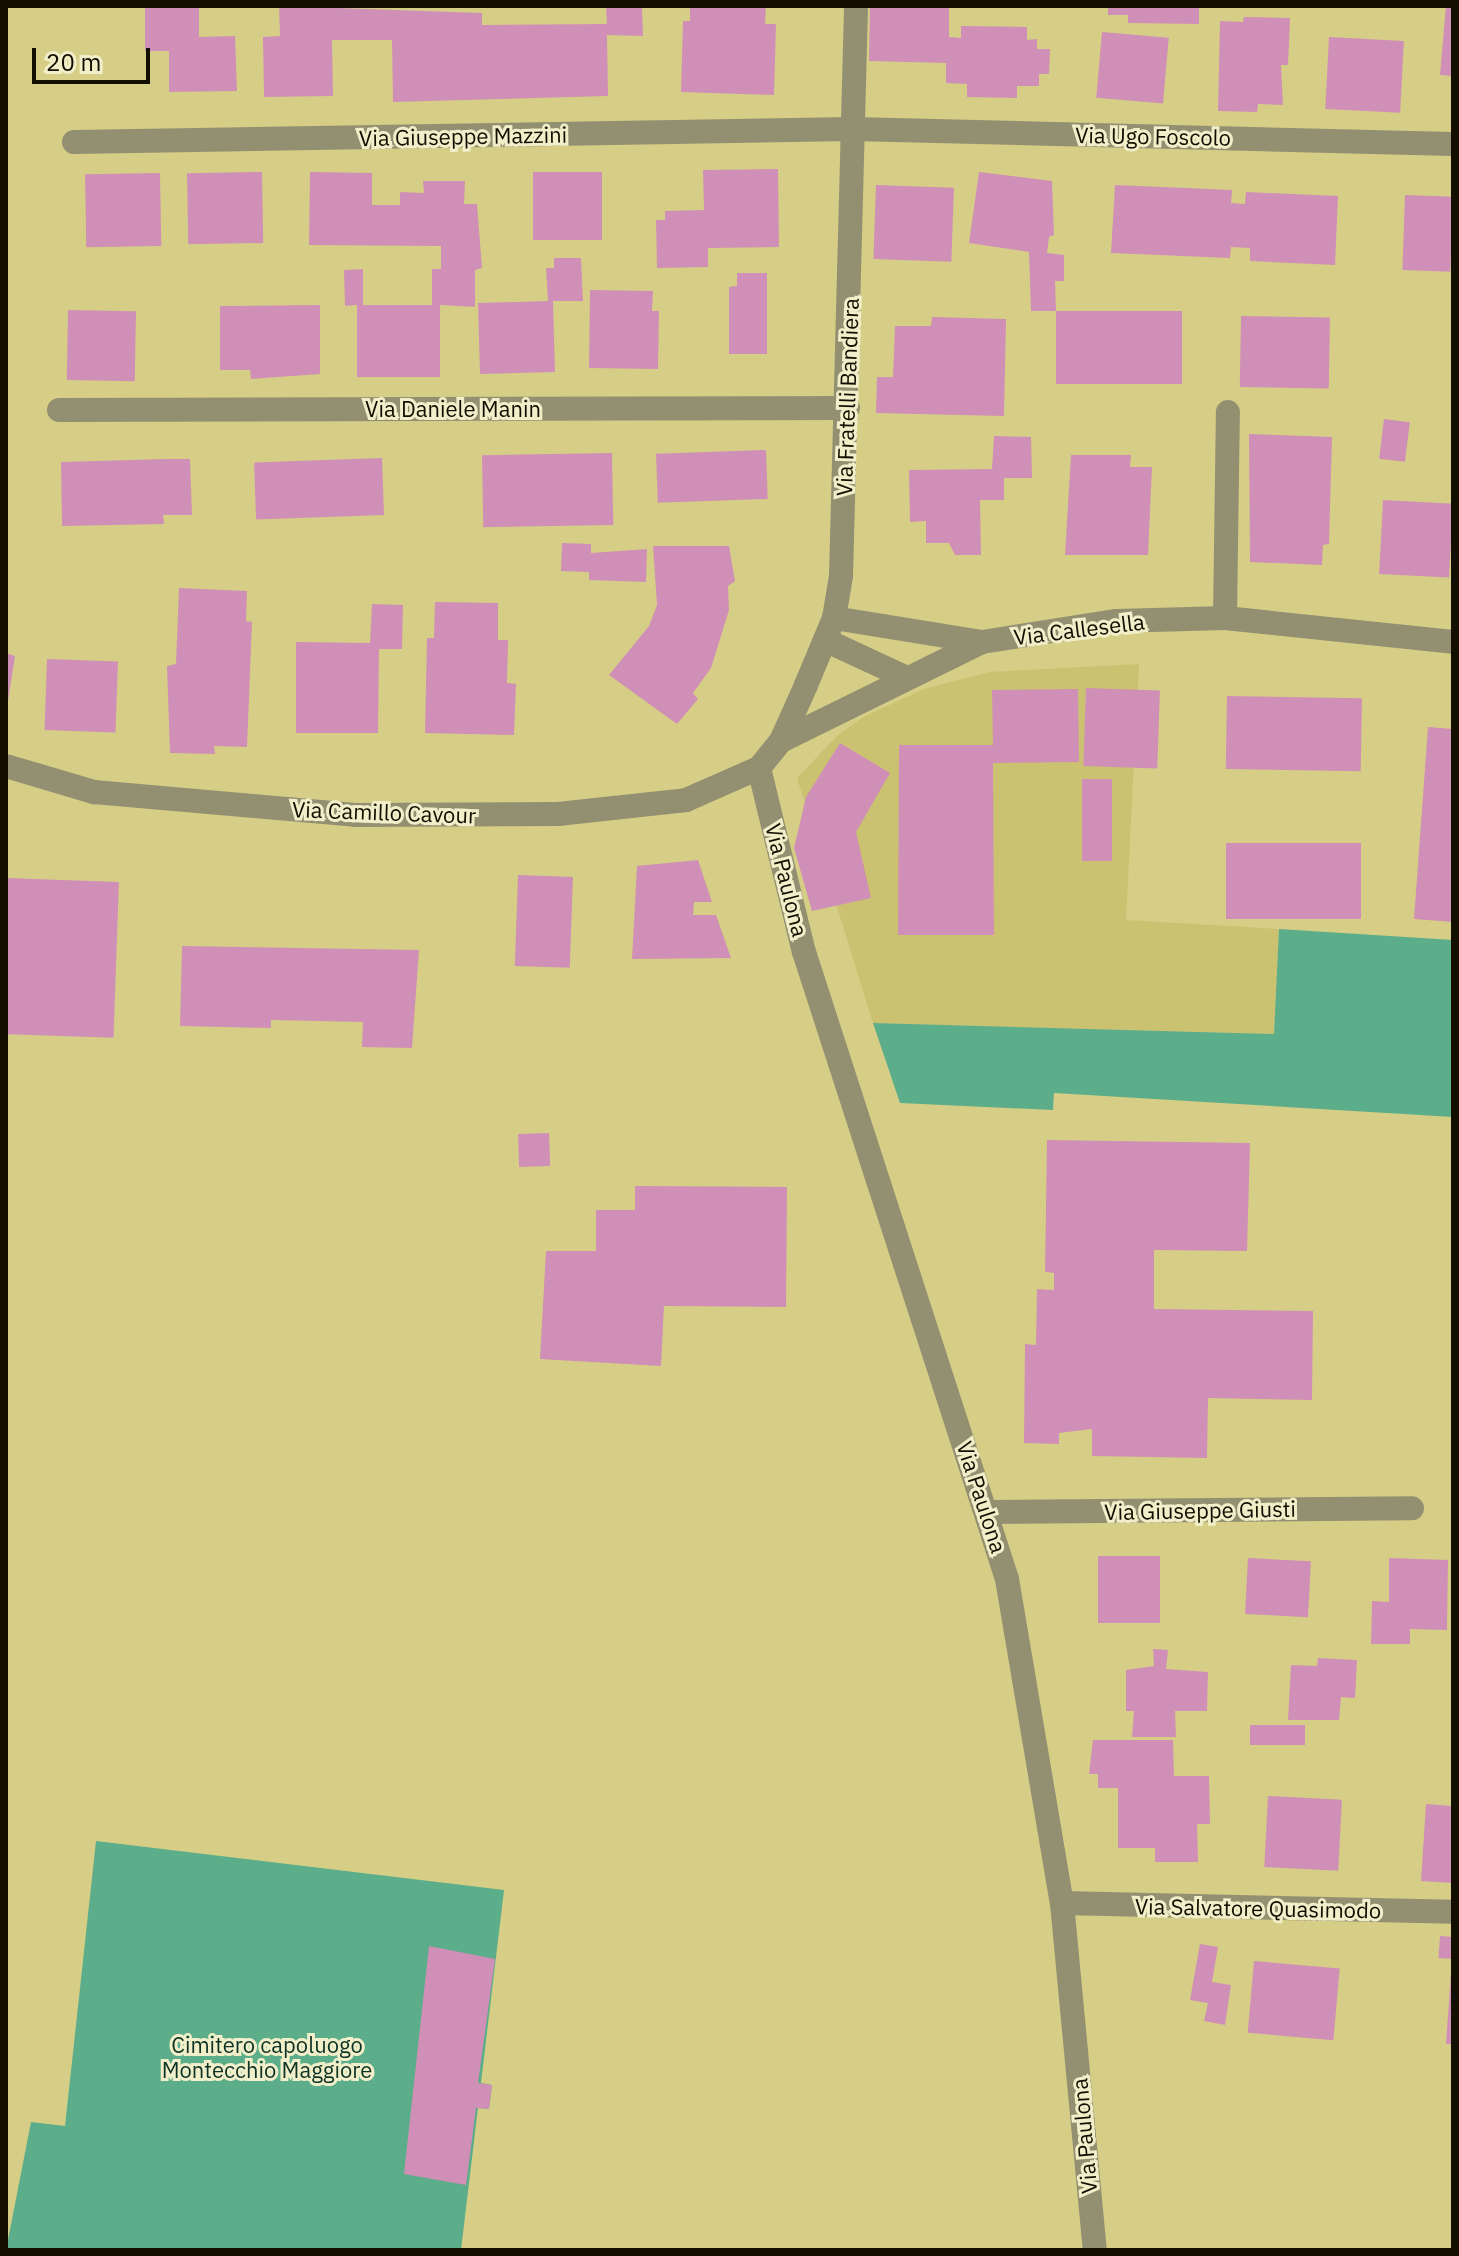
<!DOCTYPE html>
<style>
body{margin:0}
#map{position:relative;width:1459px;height:2256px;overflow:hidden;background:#d6ce86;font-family:"IBM Plex Sans",sans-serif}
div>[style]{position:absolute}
.built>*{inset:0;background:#cbc271}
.green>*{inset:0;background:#5cad89}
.building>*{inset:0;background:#d08fb6;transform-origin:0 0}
.minor>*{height:24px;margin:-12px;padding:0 12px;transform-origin:12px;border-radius:12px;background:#939072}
span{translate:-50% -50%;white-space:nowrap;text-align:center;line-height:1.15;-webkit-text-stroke:6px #f1eeca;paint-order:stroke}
.street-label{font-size:22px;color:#120e00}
.park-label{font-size:22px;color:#0d3324}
.frame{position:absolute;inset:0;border:8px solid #120e00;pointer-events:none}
.scale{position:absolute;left:32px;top:48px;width:118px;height:36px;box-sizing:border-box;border:4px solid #120e00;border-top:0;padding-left:10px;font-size:24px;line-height:28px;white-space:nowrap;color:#120e00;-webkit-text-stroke:6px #f1eeca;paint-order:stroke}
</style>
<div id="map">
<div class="built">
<div style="clip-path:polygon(1139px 664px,1126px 920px,1279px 929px,1274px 1034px,873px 1023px,797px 778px,837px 736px,863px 717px,924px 689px,989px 672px)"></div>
</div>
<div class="green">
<div style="clip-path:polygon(1279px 929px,1453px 940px,1453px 1117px,1054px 1093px,1053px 1110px,900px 1103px,873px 1023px,1274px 1034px)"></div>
<div style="clip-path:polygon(96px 1841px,504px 1890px,481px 2083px,492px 2085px,489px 2109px,478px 2108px,461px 2250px,6px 2250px,31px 2122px,65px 2126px)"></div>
</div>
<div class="building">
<div style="clip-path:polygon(279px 6px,482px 13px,482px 25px,607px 24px,606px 6px,642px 6px,643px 36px,607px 35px,608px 96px,393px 102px,392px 40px,332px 40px,333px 96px,264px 97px,263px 37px,280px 36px)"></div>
<div style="clip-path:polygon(690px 6px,766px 6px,765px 24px,776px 24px,774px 95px,681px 92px,683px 21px,690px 21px)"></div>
<div style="clip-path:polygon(870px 6px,949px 6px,949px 37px,961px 38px,961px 26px,1027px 27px,1027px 40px,1037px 39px,1037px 49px,1050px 49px,1049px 74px,1039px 74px,1039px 86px,1017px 86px,1017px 98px,967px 97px,967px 84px,946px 83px,946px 63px,869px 61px)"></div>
<div style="clip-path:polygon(1108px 6px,1199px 6px,1199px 24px,1128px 23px,1128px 15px,1108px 15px)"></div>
<div style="clip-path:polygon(1446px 6px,1453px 6px,1453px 76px,1440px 75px)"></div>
<div style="clip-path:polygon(199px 7px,199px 37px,235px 36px,237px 91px,169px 92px,169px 51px,145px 51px,145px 8px)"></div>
<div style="clip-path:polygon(1244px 17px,1290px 18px,1288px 65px,1281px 65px,1283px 105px,1258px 104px,1257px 112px,1218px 111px,1220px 21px,1243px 22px)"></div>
<div style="left:1102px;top:32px;width:67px;height:66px;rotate:5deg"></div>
<div style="left:1329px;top:37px;width:75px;height:72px;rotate:3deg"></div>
<div style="clip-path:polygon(778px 169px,779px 247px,708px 248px,708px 267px,657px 268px,656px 220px,665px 220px,665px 211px,704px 210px,703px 170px)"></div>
<div style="left:262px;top:172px;width:71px;height:75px;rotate:89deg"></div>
<div style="clip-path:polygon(310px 172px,372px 173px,372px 205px,400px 205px,400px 192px,424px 193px,423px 181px,465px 181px,464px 204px,477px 204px,482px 268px,475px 270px,475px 307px,440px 305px,440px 377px,357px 377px,357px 305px,345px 306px,344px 270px,363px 269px,363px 305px,432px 305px,432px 269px,441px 269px,441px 246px,309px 245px)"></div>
<div style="left:533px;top:172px;width:69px;height:68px"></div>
<div style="clip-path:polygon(979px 172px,1052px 181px,1054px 235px,1049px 237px,1047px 253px,1064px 255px,1064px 281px,1055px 281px,1056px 311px,1182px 311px,1182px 384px,1056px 384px,1056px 311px,1031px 311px,1029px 252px,969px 243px)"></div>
<div style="left:160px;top:173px;width:73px;height:75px;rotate:89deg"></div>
<div style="left:876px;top:185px;width:78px;height:74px;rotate:2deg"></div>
<div style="clip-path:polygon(1115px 185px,1232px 190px,1231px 203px,1245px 204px,1246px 192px,1338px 196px,1335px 265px,1250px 261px,1250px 248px,1231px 247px,1230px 258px,1111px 253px)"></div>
<div style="left:1405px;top:195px;width:48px;height:75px;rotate:2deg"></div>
<div style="clip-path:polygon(554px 258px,581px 258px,583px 301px,553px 301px,555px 372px,480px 374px,478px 303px,548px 301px,546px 268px,554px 268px)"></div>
<div style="clip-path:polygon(737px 273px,767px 273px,767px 354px,729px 354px,729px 287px,737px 286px)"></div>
<div style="clip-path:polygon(590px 290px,653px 291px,652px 311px,659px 311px,658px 369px,589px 368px)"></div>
<div style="clip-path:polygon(320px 305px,320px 374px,251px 379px,250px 370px,220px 370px,220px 306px)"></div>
<div style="left:68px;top:310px;width:68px;height:70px;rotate:1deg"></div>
<div style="left:1241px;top:316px;width:89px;height:71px;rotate:1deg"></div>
<div style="clip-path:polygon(932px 317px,1006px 319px,1004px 416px,876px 413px,877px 377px,893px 377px,895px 326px,931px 326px)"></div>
<div style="left:1384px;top:419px;width:26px;height:40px;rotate:7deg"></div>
<div style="clip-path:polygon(1249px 434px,1332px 437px,1329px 544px,1323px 545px,1322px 565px,1250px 562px)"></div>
<div style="clip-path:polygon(994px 436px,1031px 437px,1032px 478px,1004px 478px,1004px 500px,980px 500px,981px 555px,955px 555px,949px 543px,926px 543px,926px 521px,910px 522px,909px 470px,992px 469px)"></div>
<div style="left:766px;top:450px;width:49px;height:110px;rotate:88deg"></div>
<div style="left:612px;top:453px;width:72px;height:130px;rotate:89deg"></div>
<div style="clip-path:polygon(1071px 455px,1131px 455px,1130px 467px,1152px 467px,1148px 555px,1065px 555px)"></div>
<div style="left:382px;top:458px;width:57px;height:128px;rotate:88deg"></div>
<div style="clip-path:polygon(167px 459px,190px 459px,192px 515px,163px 515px,164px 524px,62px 526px,61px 462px)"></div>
<div style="left:1383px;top:500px;width:70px;height:74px;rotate:3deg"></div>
<div style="clip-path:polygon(562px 543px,591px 544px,591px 553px,647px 549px,646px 582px,589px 580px,589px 572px,561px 571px)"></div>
<div style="clip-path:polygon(653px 546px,729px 546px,735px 581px,728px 586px,729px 610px,711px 668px,693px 693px,698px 699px,677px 724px,609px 675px,649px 626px,657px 605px)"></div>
<div style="clip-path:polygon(179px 588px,247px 591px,246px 621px,252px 622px,247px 747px,214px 746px,215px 754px,170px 753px,167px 666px,176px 664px)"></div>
<div style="clip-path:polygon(435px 602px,498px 603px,498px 640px,508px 640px,507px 683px,516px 684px,514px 735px,425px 733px,427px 638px,434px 638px)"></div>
<div style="clip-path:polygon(372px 604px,403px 605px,402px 649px,379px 649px,378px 733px,296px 733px,296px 642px,370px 643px)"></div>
<div style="clip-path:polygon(6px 653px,15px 656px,8px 701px,6px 701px)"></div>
<div style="left:47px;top:659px;width:71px;height:71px;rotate:2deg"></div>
<div style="left:1086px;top:688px;width:74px;height:78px;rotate:2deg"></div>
<div style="clip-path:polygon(1078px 689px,1079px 762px,993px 763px,994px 935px,898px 935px,899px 745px,993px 745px,992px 690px)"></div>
<div style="left:1227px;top:696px;width:135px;height:73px;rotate:1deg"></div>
<div style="clip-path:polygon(1428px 727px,1453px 729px,1453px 922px,1414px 919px)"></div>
<div style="clip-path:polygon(840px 743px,890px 773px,856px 832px,871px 898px,812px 911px,794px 848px,806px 797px)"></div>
<div style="left:1082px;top:779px;width:30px;height:82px"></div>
<div style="left:1361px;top:843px;width:76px;height:135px;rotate:90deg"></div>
<div style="clip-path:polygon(698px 860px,712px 902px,694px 902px,693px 915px,716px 915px,731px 958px,632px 959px,637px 866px)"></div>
<div style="left:518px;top:875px;width:55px;height:91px;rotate:2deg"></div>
<div style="left:6px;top:878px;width:113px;height:156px;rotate:2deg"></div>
<div style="clip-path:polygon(182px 946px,419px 950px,412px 1048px,362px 1047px,363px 1022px,271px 1020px,271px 1028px,180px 1026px)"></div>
<div style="left:549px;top:1133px;width:33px;height:31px;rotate:88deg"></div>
<div style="clip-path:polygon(1047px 1140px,1250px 1143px,1247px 1251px,1154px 1250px,1154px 1309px,1313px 1311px,1312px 1400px,1208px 1398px,1207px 1458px,1092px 1456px,1092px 1429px,1059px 1433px,1059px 1444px,1024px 1443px,1025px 1344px,1036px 1345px,1037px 1289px,1054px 1290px,1054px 1273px,1045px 1272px)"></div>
<div style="clip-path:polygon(635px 1186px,787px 1187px,786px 1307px,664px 1306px,661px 1366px,540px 1359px,546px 1251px,596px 1251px,596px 1210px,635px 1210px)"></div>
<div style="left:1098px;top:1556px;width:62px;height:67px"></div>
<div style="left:1248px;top:1558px;width:63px;height:56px;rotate:3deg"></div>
<div style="clip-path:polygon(1389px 1558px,1448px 1560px,1447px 1630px,1410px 1629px,1410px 1644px,1371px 1644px,1372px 1601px,1389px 1602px)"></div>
<div style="clip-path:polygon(1153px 1649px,1168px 1650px,1166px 1669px,1208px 1672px,1207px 1711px,1175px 1711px,1176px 1737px,1132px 1737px,1134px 1711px,1126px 1711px,1126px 1670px,1154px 1666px)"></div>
<div style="clip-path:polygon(1318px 1658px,1357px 1660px,1355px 1698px,1341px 1697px,1339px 1720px,1288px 1720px,1291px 1665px,1317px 1666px)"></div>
<div style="left:1305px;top:1725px;width:20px;height:55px;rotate:90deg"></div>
<div style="clip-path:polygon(1093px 1740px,1173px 1740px,1174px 1776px,1209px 1776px,1210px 1824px,1197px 1824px,1198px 1862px,1155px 1862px,1155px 1848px,1118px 1848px,1118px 1788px,1098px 1788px,1098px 1774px,1089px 1774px)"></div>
<div style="left:1268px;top:1796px;width:74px;height:71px;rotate:3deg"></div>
<div style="clip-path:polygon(1426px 1804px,1453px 1806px,1453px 1883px,1421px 1881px)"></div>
<div style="left:1440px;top:1936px;width:13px;height:22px;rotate:4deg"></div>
<div style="clip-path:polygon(1200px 1944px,1218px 1947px,1212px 1982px,1231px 1985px,1225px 2025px,1204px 2021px,1208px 2003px,1190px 2000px)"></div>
<div style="clip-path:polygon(429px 1946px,495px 1959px,478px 2083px,492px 2085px,489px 2109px,476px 2108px,466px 2185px,404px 2174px)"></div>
<div style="left:1254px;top:1961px;width:86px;height:72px;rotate:5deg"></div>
<div style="clip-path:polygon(1451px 1973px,1453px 1973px,1453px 2044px,1446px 2044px)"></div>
</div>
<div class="minor">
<div style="left:74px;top:142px;width:779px;rotate:-0.96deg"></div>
<div style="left:853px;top:129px;width:600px;rotate:1.43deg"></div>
<div style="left:59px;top:410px;width:789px;rotate:-0.15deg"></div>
<div style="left:834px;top:618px;width:150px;rotate:9.2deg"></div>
<div style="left:1225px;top:618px;width:206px;rotate:-89.2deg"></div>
<div style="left:825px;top:640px;width:90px;rotate:24.9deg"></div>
<div style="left:781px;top:741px;width:224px;rotate:-26.2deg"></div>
<div style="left:982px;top:642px;width:136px;rotate:-8.9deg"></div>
<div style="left:1116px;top:621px;width:109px;rotate:-1.6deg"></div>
<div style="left:1225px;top:618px;width:229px;rotate:6deg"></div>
<div style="left:6px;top:766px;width:92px;rotate:16.5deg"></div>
<div style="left:94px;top:792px;width:262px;rotate:5deg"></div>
<div style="left:355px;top:815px;width:203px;rotate:-0.3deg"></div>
<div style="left:558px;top:814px;width:129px;rotate:-6.2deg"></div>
<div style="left:686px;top:800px;width:80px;rotate:-23.7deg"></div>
<div style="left:759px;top:768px;width:35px;rotate:-51deg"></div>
<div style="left:781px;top:741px;width:61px;rotate:-65.9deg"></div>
<div style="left:806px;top:685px;width:73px;rotate:-67.3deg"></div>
<div style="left:834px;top:618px;width:43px;rotate:-80.5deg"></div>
<div style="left:841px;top:576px;width:570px;rotate:-88.49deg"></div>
<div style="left:759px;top:768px;width:189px;rotate:76.3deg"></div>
<div style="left:804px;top:952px;width:659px;rotate:72.06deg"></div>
<div style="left:1007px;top:1579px;width:329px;rotate:80.4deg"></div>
<div style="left:1062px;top:1903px;width:349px;rotate:84.6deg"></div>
<div style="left:988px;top:1512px;width:424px;rotate:-0.5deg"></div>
<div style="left:1062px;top:1903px;width:391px;rotate:1.3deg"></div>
</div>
<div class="street-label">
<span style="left:463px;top:136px;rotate:-1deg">Via Giuseppe Mazzini</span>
<span style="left:1153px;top:136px;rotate:1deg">Via Ugo Foscolo</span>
<span style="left:847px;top:397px;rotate:-88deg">Via Fratelli Bandiera</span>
<span style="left:453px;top:409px">Via Daniele Manin</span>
<span style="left:1079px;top:629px;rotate:-7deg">Via Callesella</span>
<span style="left:384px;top:812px;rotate:2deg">Via Camillo Cavour</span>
<span style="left:787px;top:880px;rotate:76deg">Via Paulona</span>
<span style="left:982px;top:1497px;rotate:72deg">Via Paulona</span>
<span style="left:1200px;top:1510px;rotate:-1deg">Via Giuseppe Giusti</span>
<span style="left:1258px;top:1908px;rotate:1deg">Via Salvatore Quasimodo</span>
<span style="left:1084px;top:2136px;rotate:-95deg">Via Paulona</span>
</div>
<div class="park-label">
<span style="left:267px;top:2057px">Cimitero capoluogo<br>Montecchio Maggiore</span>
</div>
<div class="frame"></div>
<div class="scale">20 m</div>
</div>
